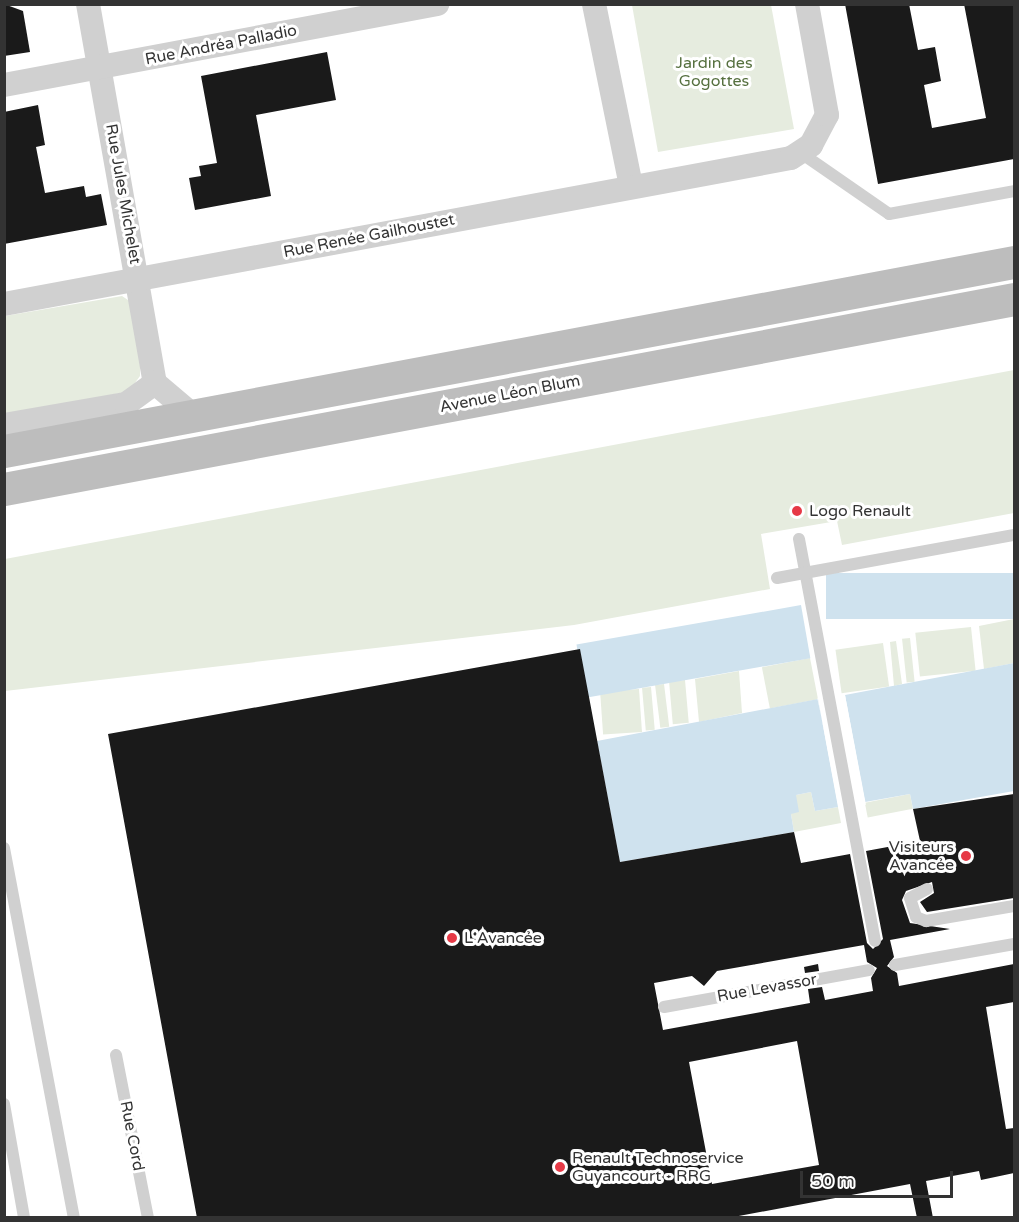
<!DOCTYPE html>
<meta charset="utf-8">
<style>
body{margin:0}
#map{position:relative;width:1019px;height:1222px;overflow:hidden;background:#fff;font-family:"Varela Round",sans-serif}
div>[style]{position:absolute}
.green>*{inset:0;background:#e6ecdf;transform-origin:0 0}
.water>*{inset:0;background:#cfe2ee;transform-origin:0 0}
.pier>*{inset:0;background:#fff}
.building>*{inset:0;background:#1a1a1a}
.service>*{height:12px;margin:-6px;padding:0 6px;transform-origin:6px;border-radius:6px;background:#d0d0d0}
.minor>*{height:24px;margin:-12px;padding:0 12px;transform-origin:12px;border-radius:12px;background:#d0d0d0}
.secondary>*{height:33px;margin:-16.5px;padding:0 16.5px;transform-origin:16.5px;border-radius:16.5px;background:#bdbdbd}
.dots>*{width:16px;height:16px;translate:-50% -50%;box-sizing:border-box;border:3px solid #fff;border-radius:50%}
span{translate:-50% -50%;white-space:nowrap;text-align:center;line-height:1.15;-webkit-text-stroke:6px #fff;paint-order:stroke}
.street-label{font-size:16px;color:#333}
.park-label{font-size:16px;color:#56703f}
.poi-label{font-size:16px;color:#333}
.left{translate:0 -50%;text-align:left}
.right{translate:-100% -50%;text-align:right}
.frame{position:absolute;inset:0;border:6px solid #333;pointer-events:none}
.scale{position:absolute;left:800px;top:1171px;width:153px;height:27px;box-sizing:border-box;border:3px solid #333;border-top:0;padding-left:8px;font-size:18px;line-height:21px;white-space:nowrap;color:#333;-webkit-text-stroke:4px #fff;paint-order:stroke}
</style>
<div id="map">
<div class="green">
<div style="clip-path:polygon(632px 5px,771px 5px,794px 129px,658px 152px)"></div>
<div style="clip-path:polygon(122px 296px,131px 302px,140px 353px,140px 376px,129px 391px,5px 418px,5px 316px)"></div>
<div style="clip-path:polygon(1014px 370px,1014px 513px,842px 545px,837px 521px,761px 534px,770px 589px,574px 625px,5px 691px,5px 559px)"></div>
<div style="clip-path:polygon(1014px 619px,1014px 663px,984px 669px,979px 626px)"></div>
<div style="left:971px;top:627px;width:44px;height:56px;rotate:84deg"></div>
<div style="left:910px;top:638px;width:44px;height:8px;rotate:84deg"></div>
<div style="clip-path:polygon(896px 641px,902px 684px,894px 686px,890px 642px)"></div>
<div style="left:883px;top:643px;width:44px;height:48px;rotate:82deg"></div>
<div style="left:810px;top:658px;width:42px;height:49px;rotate:79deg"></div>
<div style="clip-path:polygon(739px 671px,742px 713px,699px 722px,695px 679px)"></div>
<div style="left:685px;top:680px;width:43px;height:16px;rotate:85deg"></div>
<div style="left:664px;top:684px;width:43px;height:9px;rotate:83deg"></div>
<div style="left:651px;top:687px;width:43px;height:9px;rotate:85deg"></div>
<div style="left:639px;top:689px;width:43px;height:39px;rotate:86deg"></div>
<div style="clip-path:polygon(811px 792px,815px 811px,838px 807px,841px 823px,794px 832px,791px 814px,796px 795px)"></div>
<div style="left:910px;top:794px;width:15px;height:46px;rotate:79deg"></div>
</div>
<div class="water">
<div style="left:1014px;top:573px;width:46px;height:188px;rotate:90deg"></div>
<div style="left:801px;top:605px;width:54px;height:228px;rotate:80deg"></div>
<div style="clip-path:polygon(1014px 663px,1014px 791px,913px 809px,910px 794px,865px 802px,845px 695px)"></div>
<div style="clip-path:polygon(818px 699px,838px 807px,815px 811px,811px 792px,796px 795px,799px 812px,791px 814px,794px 832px,620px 862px,597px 741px)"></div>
</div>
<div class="pier">
<div style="clip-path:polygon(844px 692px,845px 695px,866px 805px,862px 803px)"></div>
<div style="clip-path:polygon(817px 697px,841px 806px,839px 810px,818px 699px)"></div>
</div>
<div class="building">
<div style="clip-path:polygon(4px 4px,23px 11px,30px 52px,4px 56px)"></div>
<div style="clip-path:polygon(845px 4px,909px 4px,918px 50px,935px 47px,941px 81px,924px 85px,932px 128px,986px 118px,964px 4px,1014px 4px,1014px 159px,878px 184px)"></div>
<div style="clip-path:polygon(327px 52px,336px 100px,256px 115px,271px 196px,195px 210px,189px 178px,201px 176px,199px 166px,217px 163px,201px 76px)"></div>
<div style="clip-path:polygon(38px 105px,45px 145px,36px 147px,45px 193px,84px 186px,86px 197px,101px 194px,107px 225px,4px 244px,4px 112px)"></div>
<div style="clip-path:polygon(evenodd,580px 649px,620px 862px,794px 832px,801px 863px,850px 854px,867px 943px,873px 949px,883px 939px,866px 851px,920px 841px,913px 809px,1014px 794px,1014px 898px,927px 912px,920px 902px,934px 893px,932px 882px,906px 891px,902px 900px,910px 923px,950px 929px,890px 940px,894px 957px,887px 966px,897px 973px,899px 986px,1014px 964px,1014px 1002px,986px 1007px,1006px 1129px,1014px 1128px,1014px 1173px,981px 1180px,979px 1171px,926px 1181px,933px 1218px,917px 1218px,910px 1184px,728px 1218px,197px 1218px,108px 734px,580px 649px,864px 945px,867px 962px,877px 968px,871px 978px,873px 991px,825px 1000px,822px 987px,808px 989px,810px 1003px,663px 1030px,654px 983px,692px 976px,704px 986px,717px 971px,864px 945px,580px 649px,797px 1041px,819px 1165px,712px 1184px,689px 1062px,797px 1041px)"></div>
<div style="clip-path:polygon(818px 964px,819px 971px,805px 973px,804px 967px)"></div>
</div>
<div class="service">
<div style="left:801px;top:153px;width:107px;rotate:34.7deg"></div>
<div style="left:889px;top:214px;width:127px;rotate:-10.4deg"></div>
<div style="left:799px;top:539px;width:409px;rotate:79.3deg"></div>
<div style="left:777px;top:578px;width:241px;rotate:-10.3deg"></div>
<div style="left:4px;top:848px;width:377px;rotate:79.3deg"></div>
<div style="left:927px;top:889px;width:19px;rotate:152deg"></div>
<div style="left:910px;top:898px;width:20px;rotate:72deg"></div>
<div style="left:916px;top:917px;width:11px;rotate:22deg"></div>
<div style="left:926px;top:921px;width:89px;rotate:-9.7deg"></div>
<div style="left:895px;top:965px;width:121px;rotate:-10deg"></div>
<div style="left:664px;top:1007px;width:208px;rotate:-10.2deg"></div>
<div style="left:116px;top:1055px;width:166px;rotate:78.9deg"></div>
<div style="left:4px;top:1104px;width:116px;rotate:80deg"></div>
</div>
<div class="minor">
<div style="left:88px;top:4px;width:385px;rotate:80deg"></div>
<div style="left:155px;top:383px;width:45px;rotate:40.5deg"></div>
<div style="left:594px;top:4px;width:186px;rotate:78.5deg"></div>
<div style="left:4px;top:85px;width:441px;rotate:-10.6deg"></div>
<div style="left:4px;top:304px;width:800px;rotate:-10.51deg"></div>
<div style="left:791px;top:158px;width:24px;rotate:-33deg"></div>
<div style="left:811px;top:145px;width:34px;rotate:-62deg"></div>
<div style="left:827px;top:115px;width:113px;rotate:-100.2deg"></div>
<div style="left:4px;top:425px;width:124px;rotate:-9.8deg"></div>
<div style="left:126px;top:404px;width:36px;rotate:-36deg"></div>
</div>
<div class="secondary">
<div style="left:4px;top:451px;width:1028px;rotate:-10.6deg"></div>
<div style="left:4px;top:489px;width:1028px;rotate:-10.65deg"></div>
</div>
<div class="dots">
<div style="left:797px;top:511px;background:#e63946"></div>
<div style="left:966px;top:856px;background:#e63946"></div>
<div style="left:452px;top:938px;background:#e63946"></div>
<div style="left:560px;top:1167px;background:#e63946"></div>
</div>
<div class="street-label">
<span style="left:221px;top:45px;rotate:-11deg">Rue Andréa Palladio</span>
<span style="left:123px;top:194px;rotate:80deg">Rue Jules Michelet</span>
<span style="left:369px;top:236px;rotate:-11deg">Rue Renée Gailhoustet</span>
<span style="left:510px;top:394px;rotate:-11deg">Avenue Léon Blum</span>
<span style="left:767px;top:988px;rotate:-10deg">Rue Levassor</span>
<span style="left:132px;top:1136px;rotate:79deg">Rue Cord</span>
</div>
<div class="park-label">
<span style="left:714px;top:72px">Jardin des<br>Gogottes</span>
</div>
<div class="poi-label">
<span class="left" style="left:809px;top:511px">Logo Renault</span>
<span class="right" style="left:954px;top:856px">Visiteurs<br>Avancée</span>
<span class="left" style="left:464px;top:938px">L'Avancée</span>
<span class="left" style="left:572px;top:1167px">Renault Technoservice<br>Guyancourt - RRG</span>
</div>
<div class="frame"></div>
<div class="scale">50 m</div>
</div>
